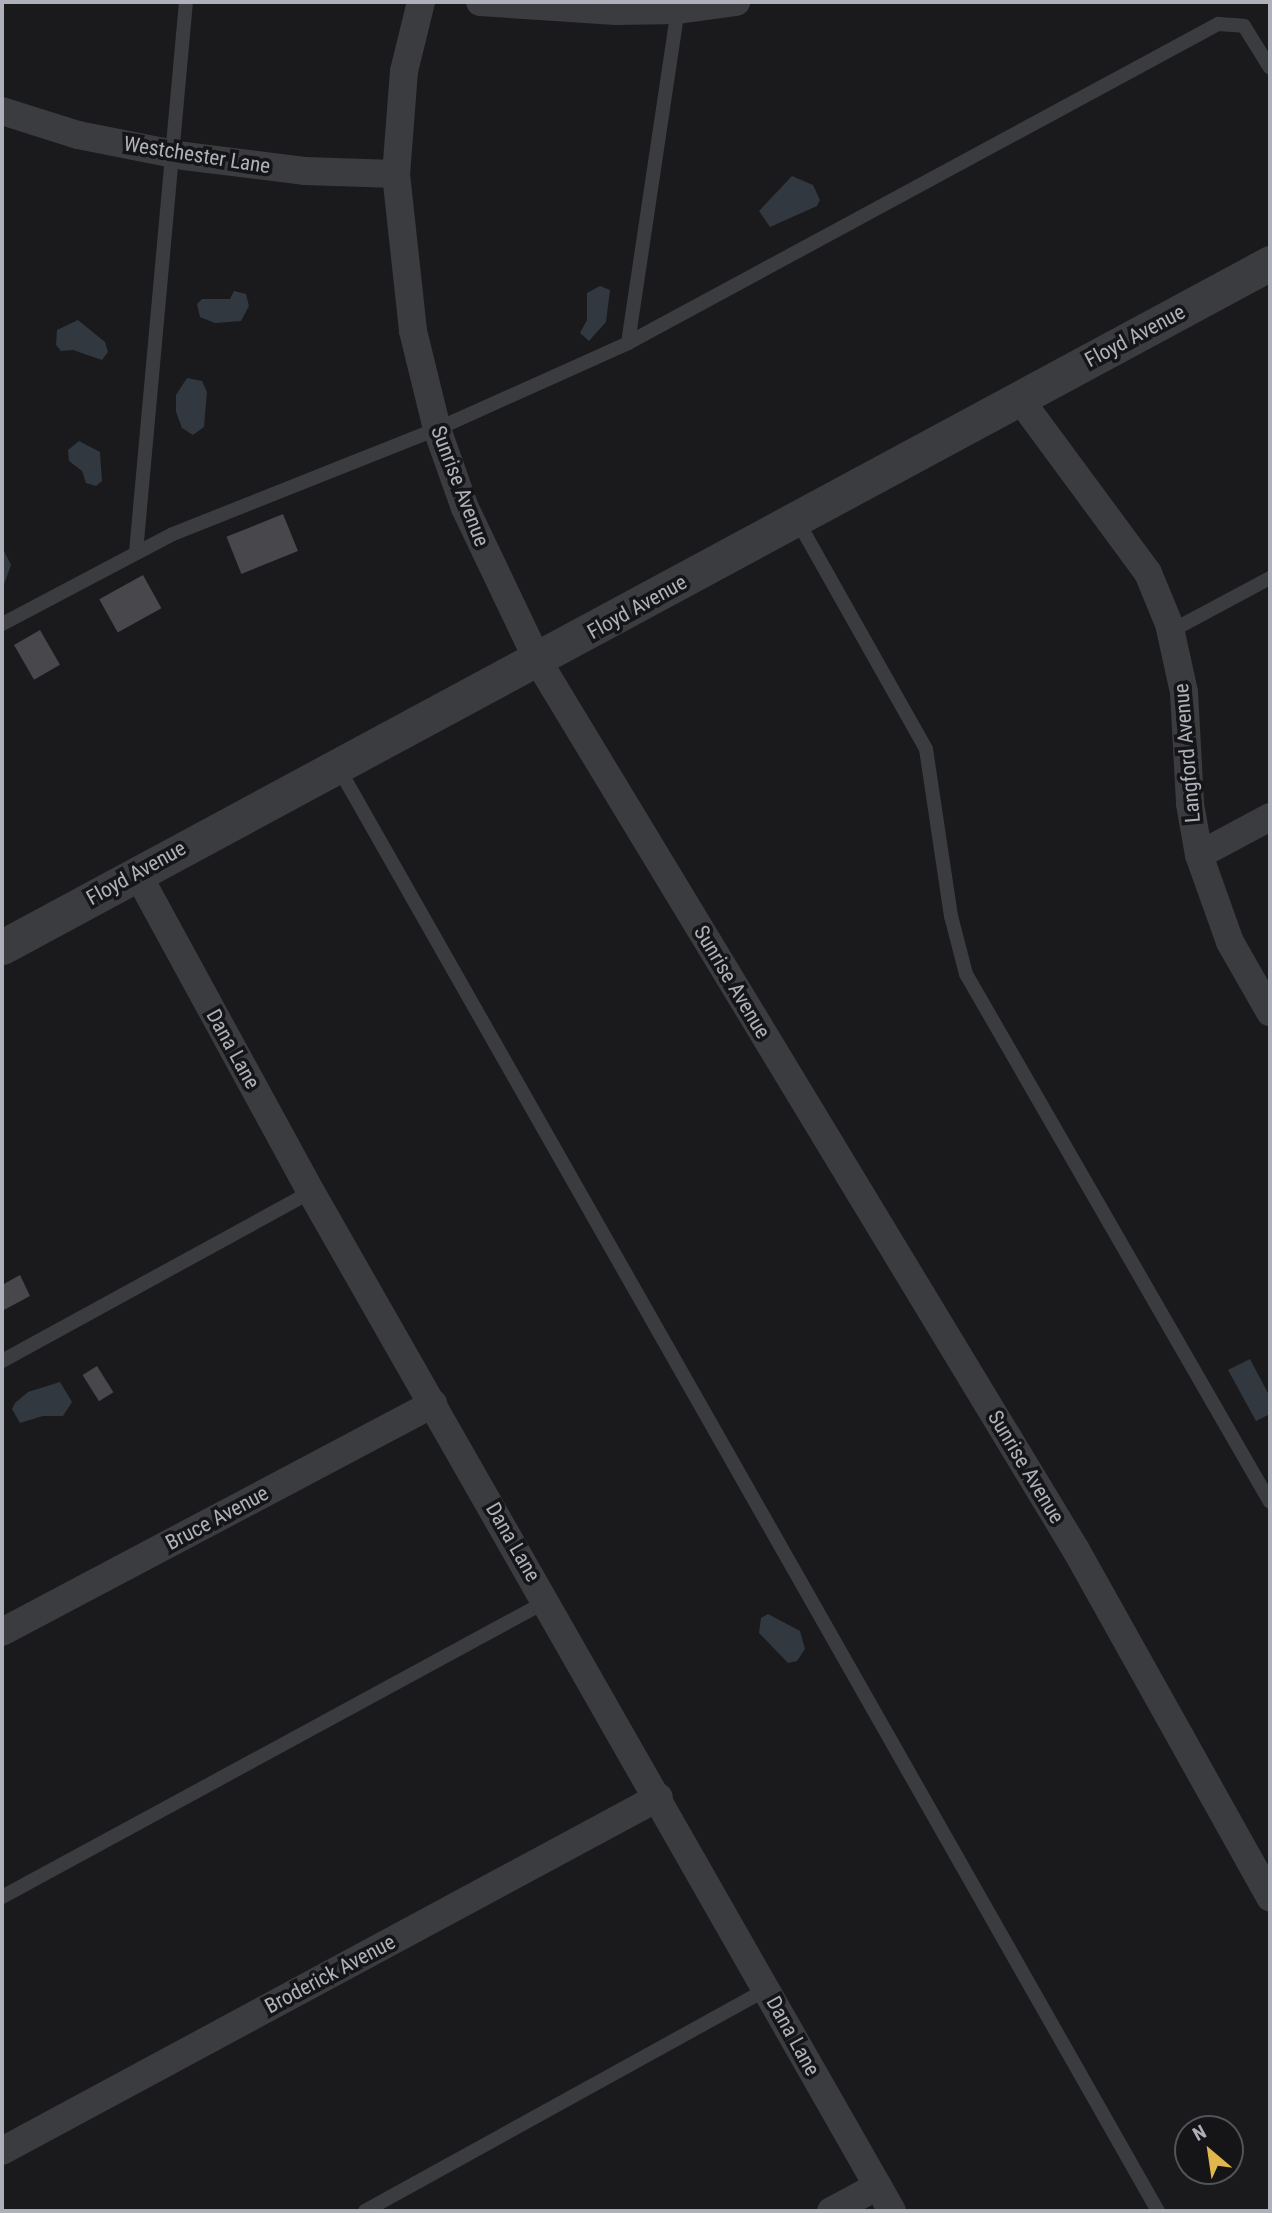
<!DOCTYPE html>
<style>
body{margin:0}
#map{position:relative;width:1272px;height:2213px;overflow:hidden;background:#1a1a1c;font-family:"Roboto Condensed",sans-serif}
div>[style]{position:absolute}
.water>*{inset:0;background:#31383f}
.building>*{inset:0;background:#47474c;transform-origin:0 0}
.service>*{height:14px;margin:-7px;padding:0 7px;transform-origin:7px;border-radius:7px;background:#3b3c40}
.minor>*{height:28px;margin:-14px;padding:0 14px;transform-origin:14px;border-radius:14px;background:#3b3c40}
.tertiary>*{height:35px;margin:-17.5px;padding:0 17.5px;transform-origin:17.5px;border-radius:17.5px;background:#3b3c40}
span{translate:-50% -50%;white-space:nowrap;text-align:center;line-height:1.15;-webkit-text-stroke:7px #151517;paint-order:stroke}
.street-label{font-size:21px;color:#aeb1ba}
.frame{position:absolute;inset:0;border:4px solid #aeb1ba;pointer-events:none}
.north{position:absolute;left:1174px;top:2115px;width:70px;height:70px;box-sizing:border-box;background:#151517;border:2px solid #525358;border-radius:50%;rotate:331deg;font-size:19px;font-weight:700;line-height:28px;text-align:center;color:#aeb1ba}
.north::after{content:'';display:block;margin:auto;width:24px;height:32px;background:#e1b64d;clip-path:polygon(50% 0,100% 100%,50% 72%,0 100%)}
</style>
<div id="map">
<div class="water">
<div style="clip-path:polygon(792px 176px,813px 185px,820px 200px,817px 206px,770px 227px,759px 211px)"></div>
<div style="clip-path:polygon(600px 286px,610px 290px,606px 322px,589px 341px,580px 333px,587px 320px,587px 293px)"></div>
<div style="clip-path:polygon(234px 291px,246px 294px,249px 306px,241px 321px,215px 323px,200px 317px,197px 304px,202px 299px,230px 299px)"></div>
<div style="clip-path:polygon(78px 320px,105px 342px,108px 352px,102px 360px,73px 350px,61px 351px,56px 345px,57px 330px)"></div>
<div style="clip-path:polygon(187px 378px,202px 381px,207px 392px,204px 427px,193px 435px,182px 428px,176px 412px,176px 395px)"></div>
<div style="clip-path:polygon(79px 441px,100px 452px,102px 481px,96px 486px,86px 483px,82px 471px,69px 461px,68px 450px)"></div>
<div style="clip-path:polygon(2px 547px,11px 565px,2px 590px)"></div>
<div style="clip-path:polygon(1250px 1359px,1270px 1397px,1270px 1414px,1256px 1421px,1228px 1370px)"></div>
<div style="clip-path:polygon(60px 1382px,72px 1402px,63px 1416px,43px 1416px,20px 1423px,12px 1409px,15px 1403px,28px 1392px)"></div>
<div style="clip-path:polygon(768px 1614px,800px 1631px,805px 1649px,797px 1661px,788px 1663px,759px 1633px,761px 1618px)"></div>
</div>
<div class="building">
<div style="left:283px;top:514px;width:40px;height:61px;rotate:68deg"></div>
<div style="left:143px;top:575px;width:38px;height:50px;rotate:61deg"></div>
<div style="left:40px;top:630px;width:40px;height:30px;rotate:60deg"></div>
<div style="clip-path:polygon(20px 1275px,30px 1296px,2px 1311px,2px 1285px)"></div>
<div style="left:97px;top:1366px;width:31px;height:17px;rotate:58deg"></div>
</div>
<div class="service">
<div style="left:628px;top:343px;width:671px;rotate:-28.4deg"></div>
<div style="left:1218px;top:24px;width:26px;rotate:4deg"></div>
<div style="left:1244px;top:26px;width:49px;rotate:58.2deg"></div>
<div style="left:797px;top:520px;width:263px;rotate:60.6deg"></div>
<div style="left:926px;top:749px;width:169px;rotate:81.5deg"></div>
<div style="left:951px;top:916px;width:60px;rotate:75.5deg"></div>
<div style="left:966px;top:974px;width:609px;rotate:60.07deg"></div>
<div style="left:136px;top:552px;width:552px;rotate:-84.81deg"></div>
<div style="left:2px;top:624px;width:193px;rotate:-27.8deg"></div>
<div style="left:173px;top:534px;width:284px;rotate:-21.7deg"></div>
<div style="left:437px;top:429px;width:209px;rotate:-24.2deg"></div>
<div style="left:628px;top:343px;width:340px;rotate:-81.5deg"></div>
<div style="left:1171px;top:631px;width:112px;rotate:-28.2deg"></div>
<div style="left:338px;top:767px;width:1661px;rotate:60.41deg"></div>
<div style="left:2px;top:1361px;width:352px;rotate:-28.7deg"></div>
<div style="left:2px;top:1897px;width:620px;rotate:-28.51deg"></div>
<div style="left:365px;top:2211px;width:459px;rotate:-28.9deg"></div>
</div>
<div class="minor">
<div style="left:421px;top:2px;width:71px;rotate:103.8deg"></div>
<div style="left:404px;top:71px;width:103px;rotate:94.4deg"></div>
<div style="left:396px;top:174px;width:158px;rotate:83.8deg"></div>
<div style="left:413px;top:331px;width:101px;rotate:76.2deg"></div>
<div style="left:437px;top:429px;width:84px;rotate:70.5deg"></div>
<div style="left:465px;top:508px;width:170px;rotate:64.5deg"></div>
<div style="left:538px;top:661px;width:1039px;rotate:58.82deg"></div>
<div style="left:1076px;top:1550px;width:398px;rotate:60.8deg"></div>
<div style="left:480px;top:2px;width:136px;rotate:3.8deg"></div>
<div style="left:616px;top:11px;width:62px;rotate:-0.9deg"></div>
<div style="left:678px;top:10px;width:59px;rotate:-7.9deg"></div>
<div style="left:2px;top:111px;width:80px;rotate:17.5deg"></div>
<div style="left:78px;top:135px;width:108px;rotate:11.2deg"></div>
<div style="left:184px;top:156px;width:121px;rotate:7.1deg"></div>
<div style="left:304px;top:171px;width:92px;rotate:1.9deg"></div>
<div style="left:1019px;top:398px;width:217px;rotate:53.6deg"></div>
<div style="left:1148px;top:573px;width:55px;rotate:67.6deg"></div>
<div style="left:1169px;top:624px;width:70px;rotate:77.6deg"></div>
<div style="left:1184px;top:692px;width:112px;rotate:86.9deg"></div>
<div style="left:1190px;top:804px;width:52px;rotate:80deg"></div>
<div style="left:1199px;top:855px;width:92px;rotate:70.4deg"></div>
<div style="left:1230px;top:942px;width:81px;rotate:60.3deg"></div>
<div style="left:1199px;top:855px;width:81px;rotate:-28.2deg"></div>
<div style="left:137px;top:873px;width:363px;rotate:61.4deg"></div>
<div style="left:311px;top:1192px;width:1173px;rotate:60.31deg"></div>
<div style="left:2px;top:1632px;width:488px;rotate:-27.9deg"></div>
<div style="left:2px;top:2151px;width:746px;rotate:-28.32deg"></div>
<div style="left:831px;top:2211px;width:53px;rotate:-28deg"></div>
</div>
<div class="tertiary">
<div style="left:2px;top:947px;width:1441px;rotate:-28.34deg"></div>
</div>
<div class="street-label">
<span style="left:197px;top:155px;rotate:9deg">Westchester Lane</span>
<span style="left:1135px;top:336px;rotate:-28deg">Floyd Avenue</span>
<span style="left:460px;top:486px;rotate:69deg">Sunrise Avenue</span>
<span style="left:637px;top:607px;rotate:-29deg">Floyd Avenue</span>
<span style="left:1187px;top:753px;rotate:-95deg">Langford Avenue</span>
<span style="left:136px;top:873px;rotate:-29deg">Floyd Avenue</span>
<span style="left:732px;top:982px;rotate:59deg">Sunrise Avenue</span>
<span style="left:233px;top:1049px;rotate:61deg">Dana Lane</span>
<span style="left:1026px;top:1467px;rotate:59deg">Sunrise Avenue</span>
<span style="left:217px;top:1518px;rotate:-28deg">Bruce Avenue</span>
<span style="left:513px;top:1542px;rotate:60deg">Dana Lane</span>
<span style="left:330px;top:1974px;rotate:-28deg">Broderick Avenue</span>
<span style="left:793px;top:2036px;rotate:61deg">Dana Lane</span>
</div>
<div class="frame"></div>
<div class="north">N</div>
</div>
